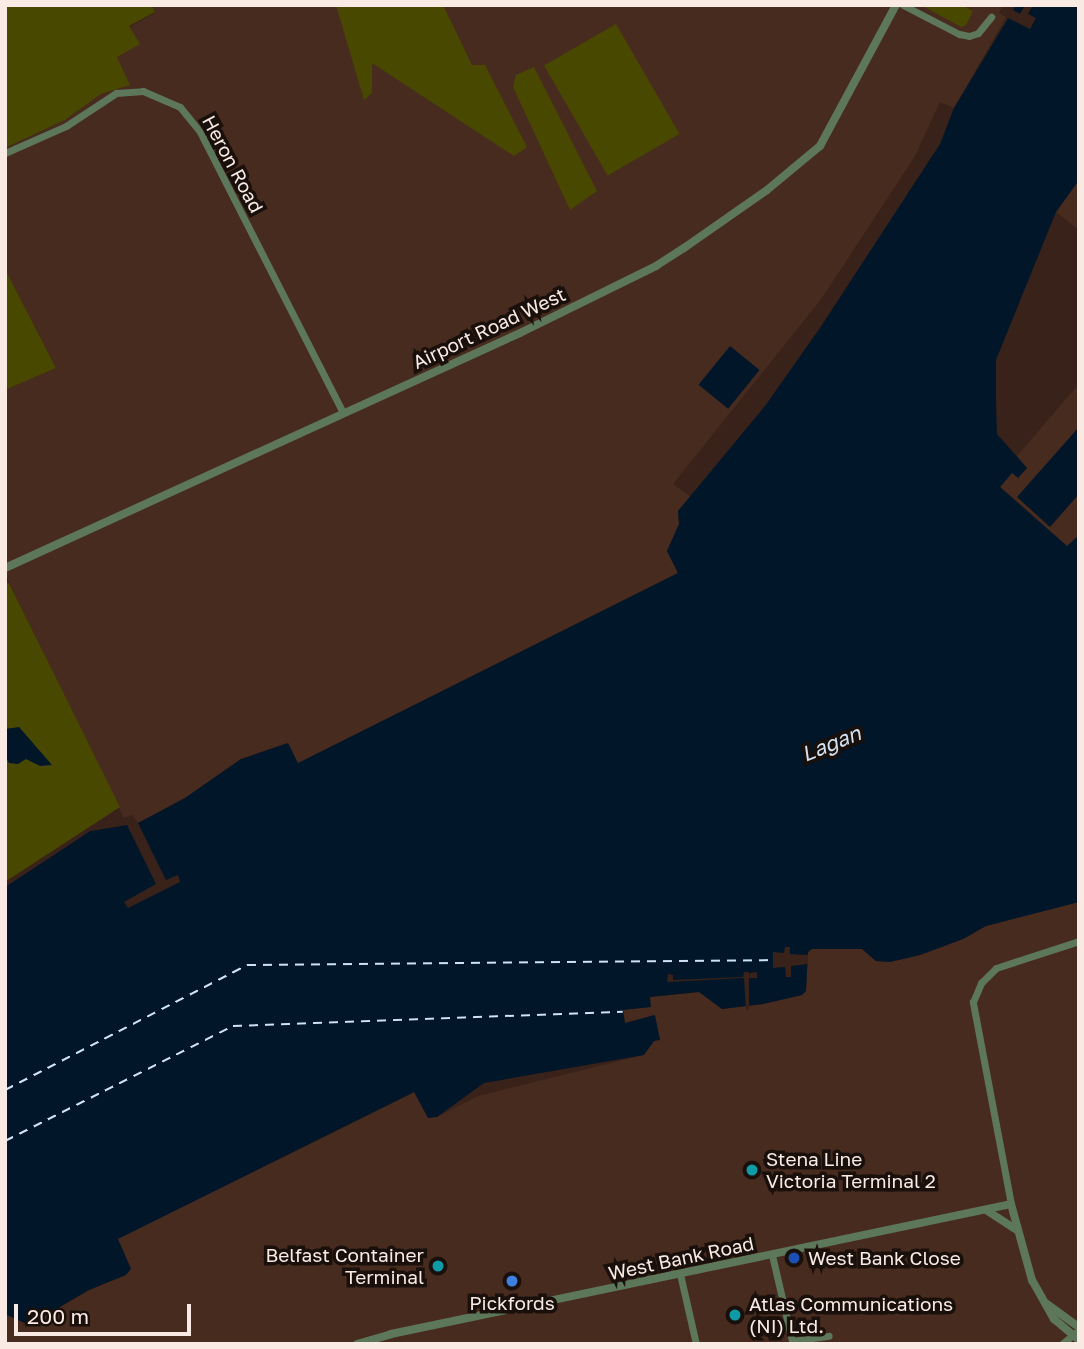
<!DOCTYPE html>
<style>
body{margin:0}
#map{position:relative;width:1084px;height:1349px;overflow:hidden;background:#392219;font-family:"Golos Text",sans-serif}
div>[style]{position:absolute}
.built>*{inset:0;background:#482b1f}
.green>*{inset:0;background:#484801;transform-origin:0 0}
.water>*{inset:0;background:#011629;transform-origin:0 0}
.pier>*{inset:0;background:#392219}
.ferry>*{height:2px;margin-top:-1px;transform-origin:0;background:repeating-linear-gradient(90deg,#d0e2f3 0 9px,transparent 0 16px)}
.minor>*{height:7px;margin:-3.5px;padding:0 3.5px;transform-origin:3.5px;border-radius:3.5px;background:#5c7759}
.tertiary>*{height:8px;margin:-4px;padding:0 4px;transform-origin:4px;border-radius:4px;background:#5c7759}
.dots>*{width:19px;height:19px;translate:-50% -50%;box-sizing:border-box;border:4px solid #190f0b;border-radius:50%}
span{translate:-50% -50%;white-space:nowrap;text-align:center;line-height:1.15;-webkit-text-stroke:7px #190f0b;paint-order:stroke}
.street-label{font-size:19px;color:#faeae4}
.poi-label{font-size:19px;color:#faeae4}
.left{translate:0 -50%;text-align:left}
.right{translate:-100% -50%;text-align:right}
.water-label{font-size:21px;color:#d0e2f3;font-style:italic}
.frame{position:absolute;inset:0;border:7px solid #faeae4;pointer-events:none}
.scale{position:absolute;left:14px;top:1304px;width:177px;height:32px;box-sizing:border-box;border:4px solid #faeae4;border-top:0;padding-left:9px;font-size:21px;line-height:24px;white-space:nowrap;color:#faeae4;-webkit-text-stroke:5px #190f0b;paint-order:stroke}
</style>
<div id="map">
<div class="built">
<div style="clip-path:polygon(151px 5px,1003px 5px,999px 13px,1006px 17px,954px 108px,940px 102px,915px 156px,822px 298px,673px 484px,691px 497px,678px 511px,679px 524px,667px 551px,678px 573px,297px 764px,288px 743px,241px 759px,185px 798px,138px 823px,132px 815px,124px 818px,5px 574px,5px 390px,56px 368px,5px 269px,5px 148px,65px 120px,101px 94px,129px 85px,117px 57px,129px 27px,155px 13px)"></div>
<div style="clip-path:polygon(1079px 180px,1079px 230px,1056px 212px)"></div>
<div style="clip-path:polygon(1079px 384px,1079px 535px,1068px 547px,1000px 487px,1012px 473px,1027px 468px,1017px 456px)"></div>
<div style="clip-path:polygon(1079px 902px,1079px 1344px,5px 1344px,5px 1314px,29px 1325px,89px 1290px,126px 1275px,131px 1268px,117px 1239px,415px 1092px,428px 1118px,437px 1117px,478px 1096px,644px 1055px,654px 1015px,625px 1023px,623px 1009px,650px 1007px,650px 997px,699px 992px,722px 1009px,763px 1004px,802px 995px,806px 991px,808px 952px,812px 949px,862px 949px,876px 961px,890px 962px,920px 955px,963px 939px,986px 926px)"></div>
</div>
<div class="green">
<div style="clip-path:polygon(5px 5px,151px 5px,155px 12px,129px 26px,140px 44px,117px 57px,130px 85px,101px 94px,65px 120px,5px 148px)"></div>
<div style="clip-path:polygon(336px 5px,443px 5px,472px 65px,485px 65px,527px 147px,514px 156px,372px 63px,372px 93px,364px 100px)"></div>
<div style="clip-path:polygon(921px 5px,962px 5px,973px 11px,966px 25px,961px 27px)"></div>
<div style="left:616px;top:24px;width:127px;height:83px;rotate:60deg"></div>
<div style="clip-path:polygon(534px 67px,597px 191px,570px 210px,513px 87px,516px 75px)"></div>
<div style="clip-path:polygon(5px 269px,56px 368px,5px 390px)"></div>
<div style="clip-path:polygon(9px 583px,120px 807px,5px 882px,5px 584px)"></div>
</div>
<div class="water">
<div style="clip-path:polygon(1016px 5px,1079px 5px,1079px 180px,1056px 212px,996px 360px,996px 402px,997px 434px,1027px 468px,1018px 478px,1012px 473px,1000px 487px,1067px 546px,1079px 535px,1079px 902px,986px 926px,963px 939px,920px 955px,890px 962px,876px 961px,862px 949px,812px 949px,808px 952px,806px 991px,802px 995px,763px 1004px,722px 1009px,699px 992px,650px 997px,651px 1007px,623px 1010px,625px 1023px,655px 1015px,660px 1040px,654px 1041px,644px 1055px,484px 1083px,437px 1117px,428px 1118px,414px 1092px,118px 1239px,131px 1269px,126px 1275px,89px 1290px,29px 1325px,5px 1314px,5px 887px,90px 831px,138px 823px,185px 798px,241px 759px,288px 743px,298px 763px,678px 573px,667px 551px,679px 524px,678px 511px,765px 406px,820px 328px,940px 144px,954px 108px)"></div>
<div style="left:730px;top:346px;width:38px;height:50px;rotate:39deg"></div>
<div style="clip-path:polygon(1079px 427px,1079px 494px,1050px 527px,1017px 497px)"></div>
<div style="clip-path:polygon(19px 727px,52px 765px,40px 766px,26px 759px,18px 764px,9px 763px,5px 756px,5px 729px)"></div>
</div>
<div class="pier">
<div style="clip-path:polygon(1025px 5px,1033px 5px,1028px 14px,1036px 18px,1030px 29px,1006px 17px,1011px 9px,1020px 14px)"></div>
<div style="clip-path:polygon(136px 819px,166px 880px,178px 875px,180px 882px,128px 908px,124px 902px,156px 884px,127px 825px,90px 831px,5px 887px,5px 882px,13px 877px,89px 828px)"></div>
<div style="clip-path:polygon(785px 947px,790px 947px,790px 954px,808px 955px,808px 964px,791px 966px,791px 977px,786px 977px,785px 967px,773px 968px,773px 952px,784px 953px)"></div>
<div style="clip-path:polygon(744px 972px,749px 972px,750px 977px,750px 973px,757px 972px,757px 978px,749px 978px,749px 1010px,746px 1010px,744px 978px,667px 982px,668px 974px,673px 975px,673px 980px,743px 977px)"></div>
</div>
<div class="ferry">
<div style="left:5px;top:1090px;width:272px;rotate:-27.3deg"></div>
<div style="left:247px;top:965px;width:526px;rotate:-0.54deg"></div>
<div style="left:5px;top:1141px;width:255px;rotate:-26.8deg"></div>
<div style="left:233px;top:1026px;width:390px;rotate:-2.1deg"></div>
</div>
<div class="minor">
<div style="left:903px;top:5px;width:63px;rotate:27.4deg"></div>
<div style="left:959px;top:34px;width:10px;rotate:11deg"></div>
<div style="left:969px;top:36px;width:9px;rotate:-18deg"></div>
<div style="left:978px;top:33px;width:21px;rotate:-51deg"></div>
<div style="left:5px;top:153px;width:67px;rotate:-23.9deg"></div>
<div style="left:66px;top:126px;width:60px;rotate:-33.4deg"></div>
<div style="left:116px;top:93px;width:27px;rotate:-4deg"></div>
<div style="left:143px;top:91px;width:40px;rotate:23.4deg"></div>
<div style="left:180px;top:107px;width:32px;rotate:51deg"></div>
<div style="left:200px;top:132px;width:315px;rotate:63deg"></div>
<div style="left:1011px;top:1204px;width:206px;rotate:-100.7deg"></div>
<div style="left:973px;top:1002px;width:21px;rotate:-67deg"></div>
<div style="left:981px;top:983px;width:21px;rotate:-45deg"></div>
<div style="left:996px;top:968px;width:87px;rotate:-18deg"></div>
<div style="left:772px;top:1255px;width:88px;rotate:76.9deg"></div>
<div style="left:792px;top:1341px;width:37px;rotate:-8deg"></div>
<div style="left:680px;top:1274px;width:72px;rotate:77.1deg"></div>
<div style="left:1062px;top:1344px;width:17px;rotate:-40deg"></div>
</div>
<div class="tertiary">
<div style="left:5px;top:568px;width:566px;rotate:-24.53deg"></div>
<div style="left:520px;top:333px;width:152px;rotate:-26.2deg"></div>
<div style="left:656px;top:266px;width:33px;rotate:-33deg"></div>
<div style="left:684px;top:248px;width:101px;rotate:-34.9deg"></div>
<div style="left:767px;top:190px;width:69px;rotate:-39.7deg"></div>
<div style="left:820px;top:146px;width:160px;rotate:-61.7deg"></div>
<div style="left:986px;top:1210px;width:37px;rotate:33deg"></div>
<div style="left:1047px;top:1304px;width:39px;rotate:36deg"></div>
<div style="left:357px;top:1344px;width:35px;rotate:-16deg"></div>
<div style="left:391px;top:1334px;width:633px;rotate:-11.84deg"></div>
<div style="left:1011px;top:1204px;width:79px;rotate:74.6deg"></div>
<div style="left:1032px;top:1280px;width:45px;rotate:60.6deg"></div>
<div style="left:1054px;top:1319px;width:33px;rotate:40deg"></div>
</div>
<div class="dots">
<div style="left:752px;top:1170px;background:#0f9aa8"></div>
<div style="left:794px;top:1258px;background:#1a4fb4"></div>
<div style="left:438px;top:1266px;background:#0f9aa8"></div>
<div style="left:512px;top:1281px;background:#3f7fe0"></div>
<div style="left:735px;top:1315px;background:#0f9aa8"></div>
</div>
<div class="street-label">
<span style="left:233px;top:164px;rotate:62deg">Heron Road</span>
<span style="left:489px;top:328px;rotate:-25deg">Airport Road West</span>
<span style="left:681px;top:1258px;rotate:-12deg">West Bank Road</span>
</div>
<div class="poi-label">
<span class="left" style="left:766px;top:1170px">Stena Line<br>Victoria Terminal 2</span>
<span class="right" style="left:424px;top:1266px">Belfast Container<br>Terminal</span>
<span class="left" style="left:808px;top:1258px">West Bank Close</span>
<span style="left:512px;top:1303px">Pickfords</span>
<span class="left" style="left:749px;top:1315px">Atlas Communications<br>(NI) Ltd.</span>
</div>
<div class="water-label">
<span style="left:831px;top:743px;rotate:-22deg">Lagan</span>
</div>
<div class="frame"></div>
<div class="scale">200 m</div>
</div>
